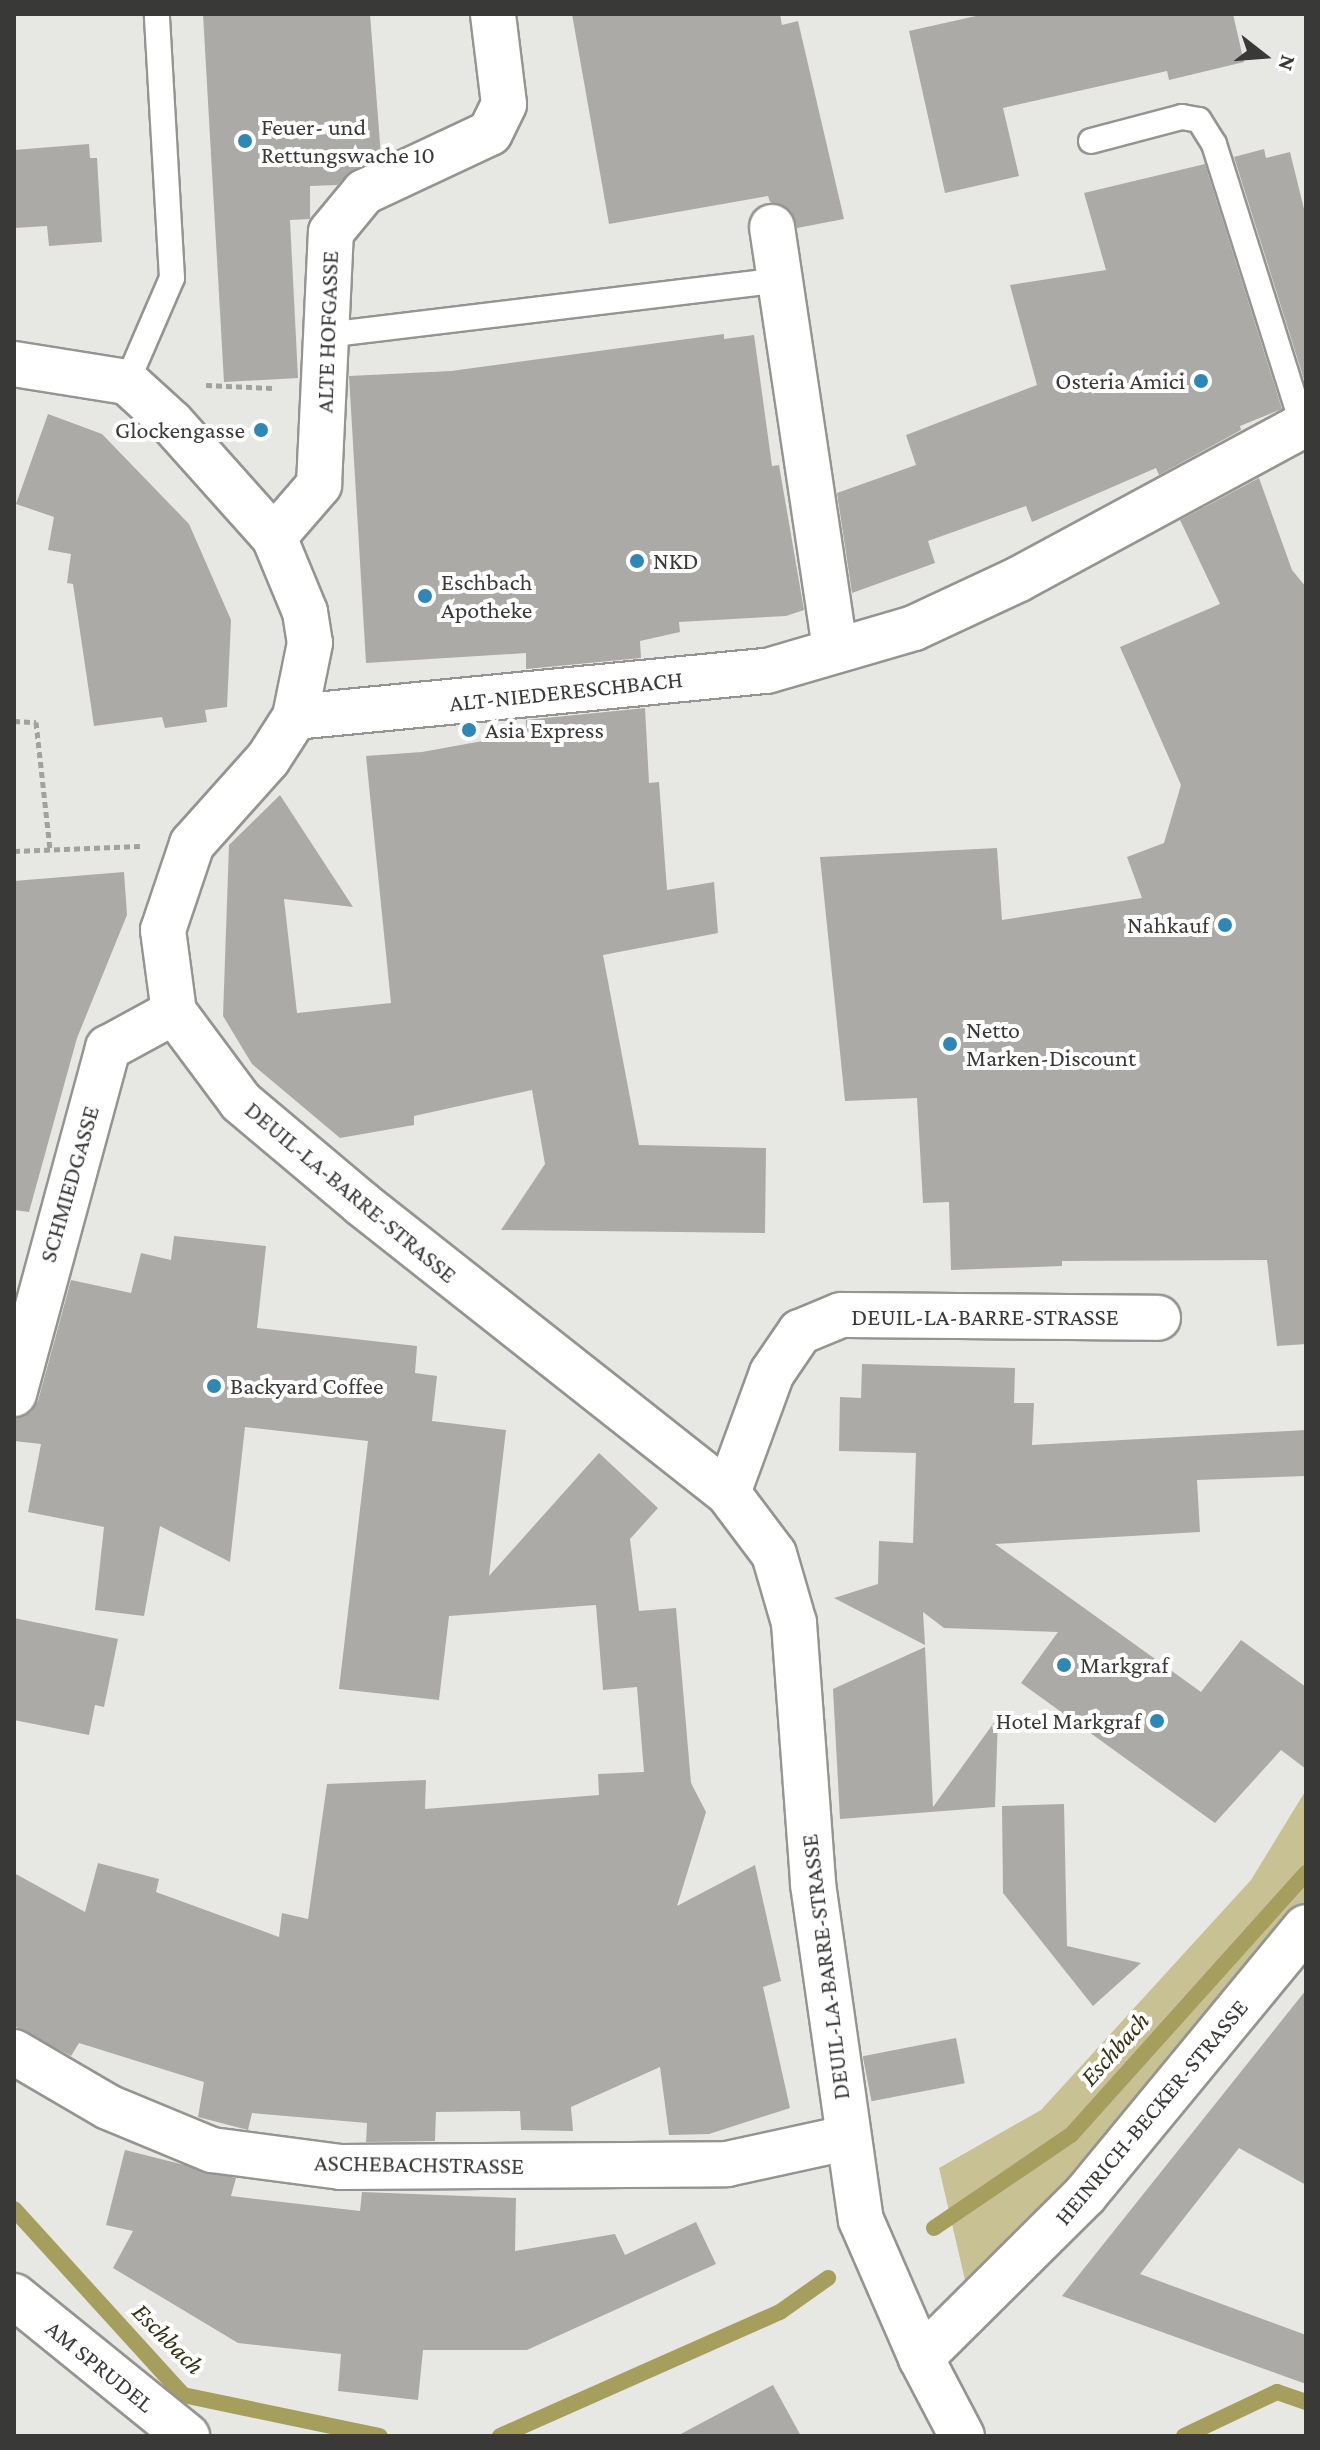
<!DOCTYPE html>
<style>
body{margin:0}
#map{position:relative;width:1320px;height:2450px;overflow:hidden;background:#e7e7e3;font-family:"Crimson Pro",serif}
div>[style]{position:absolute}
.green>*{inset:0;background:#c7c194}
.stream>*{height:16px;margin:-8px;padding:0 8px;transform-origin:8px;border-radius:8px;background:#a69e5d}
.building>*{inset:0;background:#abaaa7;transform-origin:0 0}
.path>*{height:5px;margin-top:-2.5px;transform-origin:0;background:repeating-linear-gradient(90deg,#a1a19e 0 6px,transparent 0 10px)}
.roads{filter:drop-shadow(2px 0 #959491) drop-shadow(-2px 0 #959491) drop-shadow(0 2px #959491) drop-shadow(0 -2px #959491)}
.lane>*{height:24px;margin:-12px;padding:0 12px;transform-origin:12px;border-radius:12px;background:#fff}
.street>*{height:44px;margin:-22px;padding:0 22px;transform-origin:22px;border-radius:22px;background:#fff}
.secondary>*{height:44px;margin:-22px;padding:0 22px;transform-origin:22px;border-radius:22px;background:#fff}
.dots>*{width:22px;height:22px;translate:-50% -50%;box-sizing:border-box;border:4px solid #fff;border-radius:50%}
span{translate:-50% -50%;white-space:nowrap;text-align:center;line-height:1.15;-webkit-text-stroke:8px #fff;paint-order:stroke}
.poi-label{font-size:24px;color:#393938}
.left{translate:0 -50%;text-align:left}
.right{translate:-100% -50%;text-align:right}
.street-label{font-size:24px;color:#393938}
.water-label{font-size:26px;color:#353213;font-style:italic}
.frame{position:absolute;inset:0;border:16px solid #393938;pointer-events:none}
.north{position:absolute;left:1224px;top:16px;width:80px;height:80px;-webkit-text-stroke:6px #fff;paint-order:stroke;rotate:107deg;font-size:22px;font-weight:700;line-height:32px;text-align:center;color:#393938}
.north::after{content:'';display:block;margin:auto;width:28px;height:36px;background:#393938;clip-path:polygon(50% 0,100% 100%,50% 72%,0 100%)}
</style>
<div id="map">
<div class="green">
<div style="clip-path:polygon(1306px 1790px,1306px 1916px,1088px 2185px,965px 2280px,939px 2168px,1041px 2110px,1251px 1880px)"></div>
</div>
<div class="stream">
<div style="left:14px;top:2209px;width:251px;rotate:47.7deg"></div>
<div style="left:183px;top:2395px;width:201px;rotate:11.8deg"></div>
<div style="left:934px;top:2228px;width:166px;rotate:-34.2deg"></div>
<div style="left:1071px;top:2135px;width:352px;rotate:-48.1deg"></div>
<div style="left:500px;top:2436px;width:306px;rotate:-23.9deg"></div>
<div style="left:780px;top:2312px;width:59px;rotate:-35.3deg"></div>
<div style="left:1184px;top:2436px;width:103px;rotate:-25.3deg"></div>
<div style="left:1277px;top:2392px;width:31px;rotate:19deg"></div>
</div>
<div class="building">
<div style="clip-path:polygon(203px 14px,370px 14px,381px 156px,353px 170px,337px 185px,310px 186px,310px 219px,290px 220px,298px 378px,224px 382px)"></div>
<div style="clip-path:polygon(572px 14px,780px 14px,782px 25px,798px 21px,844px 219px,797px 228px,791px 211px,770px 202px,768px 196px,609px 224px)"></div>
<div style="clip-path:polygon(985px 14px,1233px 14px,1244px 62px,1169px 80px,1167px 71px,1003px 108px,1019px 176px,945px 193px,909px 31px)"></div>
<div style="clip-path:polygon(89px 144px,90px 158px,97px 158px,102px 242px,49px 246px,47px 226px,14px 228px,14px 150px)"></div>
<div style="clip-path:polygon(1264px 149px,1266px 158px,1290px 152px,1306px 217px,1306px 386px,1234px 157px)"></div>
<div style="clip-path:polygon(1205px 164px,1282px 409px,1240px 426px,1241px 430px,1159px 475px,1156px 468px,1032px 522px,1026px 506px,928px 541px,935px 563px,852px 593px,837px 493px,916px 465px,906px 435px,1037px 385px,1010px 285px,1106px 270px,1084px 193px)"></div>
<div style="clip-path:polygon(724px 334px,724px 339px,754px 335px,772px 466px,779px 465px,804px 610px,786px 616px,679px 622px,680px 632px,640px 641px,641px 658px,526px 669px,526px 653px,366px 663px,349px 376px,451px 371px)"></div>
<div style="clip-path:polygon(48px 414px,102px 434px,189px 524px,231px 620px,227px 707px,205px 710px,207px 722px,165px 728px,162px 717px,94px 726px,73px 584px,67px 583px,71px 554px,48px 550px,54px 517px,16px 504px)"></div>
<div style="clip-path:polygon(1259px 478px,1292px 570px,1306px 587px,1306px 1344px,1277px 1346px,1267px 1260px,1062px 1261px,1062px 1266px,951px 1270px,949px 1202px,923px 1203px,917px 1098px,845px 1101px,820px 857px,997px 848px,1002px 920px,1142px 898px,1127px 857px,1164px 843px,1181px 785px,1120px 647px,1220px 604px,1180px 520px)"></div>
<div style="clip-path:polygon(645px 708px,649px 783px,659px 782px,667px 890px,714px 882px,718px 933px,603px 955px,639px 1145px,766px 1148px,765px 1233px,501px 1230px,545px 1164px,532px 1090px,414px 1116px,414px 1125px,340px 1138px,252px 1064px,223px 1016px,229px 845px,280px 795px,353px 907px,284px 899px,297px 1013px,391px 1003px,366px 756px,422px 752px,526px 733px,526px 720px)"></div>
<div style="clip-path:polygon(124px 872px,127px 915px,77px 1038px,29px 1212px,14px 1210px,14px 881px)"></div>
<div style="clip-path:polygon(174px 1236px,266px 1246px,257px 1328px,417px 1346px,415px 1373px,437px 1376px,432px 1421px,506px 1430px,489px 1576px,599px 1453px,658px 1508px,630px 1539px,639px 1611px,676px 1608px,691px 1783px,706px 1812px,677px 1906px,755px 1865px,781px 1981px,763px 1987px,790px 2108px,709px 2134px,669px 2135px,660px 2067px,571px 2107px,573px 2131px,521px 2130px,520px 2111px,436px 2112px,435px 2141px,366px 2142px,367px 2123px,252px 2113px,248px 2130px,198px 2117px,204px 2082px,79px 2043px,71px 2056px,14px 2026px,14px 1873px,85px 1912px,98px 1863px,159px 1879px,156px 1892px,279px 1937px,282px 1913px,308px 1919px,327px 1784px,426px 1780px,425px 1809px,599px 1795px,598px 1774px,644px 1772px,637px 1687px,603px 1690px,596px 1605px,449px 1616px,439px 1700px,339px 1689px,368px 1441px,245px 1427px,230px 1562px,160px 1526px,144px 1616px,95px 1610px,104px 1527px,28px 1512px,41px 1444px,14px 1441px,14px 1418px,31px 1412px,38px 1401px,71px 1280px,131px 1293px,141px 1253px,171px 1260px)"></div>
<div style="clip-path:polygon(862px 1364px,1015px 1368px,1014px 1403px,1034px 1403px,1032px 1445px,1306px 1430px,1306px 1476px,1197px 1480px,1200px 1532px,995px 1544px,1201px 1692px,1241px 1640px,1306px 1687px,1306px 1769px,1281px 1750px,1215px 1823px,1021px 1683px,1058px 1632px,944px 1628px,923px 1612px,925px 1645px,834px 1598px,878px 1584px,879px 1541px,913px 1543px,916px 1453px,839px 1451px,840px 1397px,861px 1398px)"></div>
<div style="clip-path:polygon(14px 1618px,118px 1639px,104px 1707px,95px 1705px,89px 1735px,14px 1720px)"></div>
<div style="clip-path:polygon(925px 1647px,933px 1807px,998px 1717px,995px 1807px,840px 1819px,833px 1689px)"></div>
<div style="clip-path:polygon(1064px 1804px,1067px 1946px,1141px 1963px,1093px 2006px,1003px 1893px,1002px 1806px)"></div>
<div style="clip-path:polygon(1306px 1990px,1306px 2185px,1239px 2148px,1140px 2274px,1306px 2335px,1306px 2384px,1062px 2296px)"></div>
<div style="left:956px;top:2038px;width:46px;height:95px;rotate:79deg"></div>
<div style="clip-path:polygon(125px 2150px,236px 2178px,231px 2196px,360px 2211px,362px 2192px,516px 2198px,515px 2251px,615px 2234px,625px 2255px,696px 2222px,716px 2264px,527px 2350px,423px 2350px,418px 2400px,338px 2391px,341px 2354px,238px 2343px,113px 2268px,133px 2231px,106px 2225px)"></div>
<div style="clip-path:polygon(773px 2385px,801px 2436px,677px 2436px)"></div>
</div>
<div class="path">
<div style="left:206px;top:385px;width:66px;rotate:2.6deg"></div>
<div style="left:14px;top:721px;width:22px;rotate:3deg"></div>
<div style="left:36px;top:722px;width:128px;rotate:83.7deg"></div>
<div style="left:14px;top:851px;width:126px;rotate:-2.3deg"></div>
</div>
<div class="roads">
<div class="lane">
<div style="left:1091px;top:141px;width:94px;rotate:-14.8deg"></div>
<div style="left:1182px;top:117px;width:17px;rotate:10deg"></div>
<div style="left:1199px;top:120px;width:28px;rotate:58deg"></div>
<div style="left:1214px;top:144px;width:296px;rotate:72.5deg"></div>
<div style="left:327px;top:335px;width:456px;rotate:-6.9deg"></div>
<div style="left:127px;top:382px;width:113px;rotate:-66.6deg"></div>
<div style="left:172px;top:278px;width:264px;rotate:-93.3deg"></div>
</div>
<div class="street">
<div style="left:772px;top:227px;width:427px;rotate:81.5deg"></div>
<div style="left:274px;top:537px;width:69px;rotate:-49.1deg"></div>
<div style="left:319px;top:485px;width:253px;rotate:-87.3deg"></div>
<div style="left:331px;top:232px;width:52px;rotate:-50.5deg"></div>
<div style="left:364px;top:192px;width:139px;rotate:-25.1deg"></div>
<div style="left:490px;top:133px;width:32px;rotate:-64deg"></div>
<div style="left:504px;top:104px;width:91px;rotate:-97deg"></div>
<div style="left:295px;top:717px;width:474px;rotate:-5.6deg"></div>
<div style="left:767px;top:671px;width:153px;rotate:-16.3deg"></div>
<div style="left:914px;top:628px;width:116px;rotate:-25deg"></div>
<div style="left:1019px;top:579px;width:326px;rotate:-28.4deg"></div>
<div style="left:14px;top:1394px;width:359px;rotate:-74.8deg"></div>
<div style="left:108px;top:1048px;width:75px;rotate:-28.6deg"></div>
<div style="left:728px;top:1493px;width:128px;rotate:-69.9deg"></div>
<div style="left:772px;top:1373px;width:50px;rotate:-55.7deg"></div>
<div style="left:800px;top:1332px;width:44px;rotate:-22.5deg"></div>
<div style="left:841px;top:1315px;width:317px;rotate:0.5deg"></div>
<div style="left:14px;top:2052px;width:109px;rotate:30.3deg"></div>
<div style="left:108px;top:2107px;width:113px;rotate:22.5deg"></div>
<div style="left:212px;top:2150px;width:130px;rotate:7.5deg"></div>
<div style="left:341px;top:2167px;width:386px;rotate:-0.4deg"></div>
<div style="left:727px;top:2164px;width:122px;rotate:-12.3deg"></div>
<div style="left:14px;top:2296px;width:223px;rotate:39deg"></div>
<div style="left:921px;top:2358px;width:231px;rotate:-44.8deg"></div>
<div style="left:1085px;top:2195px;width:347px;rotate:-50.5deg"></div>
</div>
<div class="secondary">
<div style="left:14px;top:364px;width:114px;rotate:9.1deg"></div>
<div style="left:127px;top:382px;width:59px;rotate:42.3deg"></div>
<div style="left:171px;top:422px;width:154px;rotate:48.2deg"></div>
<div style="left:274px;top:537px;width:81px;rotate:67.5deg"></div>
<div style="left:305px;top:612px;width:31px;rotate:81deg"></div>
<div style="left:310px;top:643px;width:76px;rotate:101.5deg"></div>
<div style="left:295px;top:717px;width:50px;rotate:122.7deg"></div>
<div style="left:268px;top:759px;width:114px;rotate:131.8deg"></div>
<div style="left:192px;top:844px;width:91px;rotate:108.6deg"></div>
<div style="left:163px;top:930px;width:83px;rotate:82.4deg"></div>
<div style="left:174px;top:1012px;width:112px;rotate:53.3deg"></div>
<div style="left:241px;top:1102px;width:158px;rotate:40.1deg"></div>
<div style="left:362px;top:1204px;width:466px;rotate:38.3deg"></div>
<div style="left:728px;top:1493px;width:76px;rotate:53deg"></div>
<div style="left:774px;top:1554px;width:72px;rotate:73.8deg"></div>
<div style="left:794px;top:1623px;width:262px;rotate:85.8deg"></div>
<div style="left:813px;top:1884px;width:339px;rotate:81.9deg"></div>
<div style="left:861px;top:2220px;width:150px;rotate:66.5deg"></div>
<div style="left:921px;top:2358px;width:88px;rotate:62.3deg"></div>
</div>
</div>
<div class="dots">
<div style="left:245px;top:141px;background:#2e87b5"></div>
<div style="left:1201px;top:381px;background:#2e87b5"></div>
<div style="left:261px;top:430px;background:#2e87b5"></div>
<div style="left:637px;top:561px;background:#2e87b5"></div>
<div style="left:425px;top:596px;background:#2e87b5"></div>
<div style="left:469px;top:730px;background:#2e87b5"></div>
<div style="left:1225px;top:925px;background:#2e87b5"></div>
<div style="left:950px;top:1044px;background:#2e87b5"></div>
<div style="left:214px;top:1386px;background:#2e87b5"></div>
<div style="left:1064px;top:1665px;background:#2e87b5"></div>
<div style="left:1157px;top:1721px;background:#2e87b5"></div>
</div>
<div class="poi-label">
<span class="left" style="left:261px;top:141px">Feuer- und<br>Rettungswache 10</span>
<span class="right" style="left:1185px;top:381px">Osteria Amici</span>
<span class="right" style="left:245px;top:430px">Glockengasse</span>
<span class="left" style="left:653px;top:561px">NKD</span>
<span class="left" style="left:441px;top:596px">Eschbach<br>Apotheke</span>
<span class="left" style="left:485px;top:730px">Asia Express</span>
<span class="right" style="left:1209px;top:925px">Nahkauf</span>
<span class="left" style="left:966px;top:1044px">Netto<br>Marken-Discount</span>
<span class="left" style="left:230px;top:1386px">Backyard Coffee</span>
<span class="left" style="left:1080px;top:1665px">Markgraf</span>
<span class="right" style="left:1141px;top:1721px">Hotel Markgraf</span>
</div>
<div class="street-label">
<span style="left:327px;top:332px;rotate:-88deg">ALTE HOFGASSE</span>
<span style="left:566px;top:691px;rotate:-6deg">ALT-NIEDERESCHBACH</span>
<span style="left:69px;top:1184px;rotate:-74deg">SCHMIEDGASSE</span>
<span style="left:351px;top:1192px;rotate:40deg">DEUIL-LA-BARRE-STRASSE</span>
<span style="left:985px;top:1317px">DEUIL-LA-BARRE-STRASSE</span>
<span style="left:825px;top:1967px;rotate:-97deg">DEUIL-LA-BARRE-STRASSE</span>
<span style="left:1151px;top:2112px;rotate:-50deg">HEINRICH-BECKER-STRASSE</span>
<span style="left:419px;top:2164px;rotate:1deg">ASCHEBACHSTRASSE</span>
<span style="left:100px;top:2366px;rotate:39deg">AM SPRUDEL</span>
</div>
<div class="water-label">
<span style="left:1115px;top:2049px;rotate:-48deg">Eschbach</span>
<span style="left:168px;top:2339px;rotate:45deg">Eschbach</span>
</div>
<div class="frame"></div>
<div class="north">N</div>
</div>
